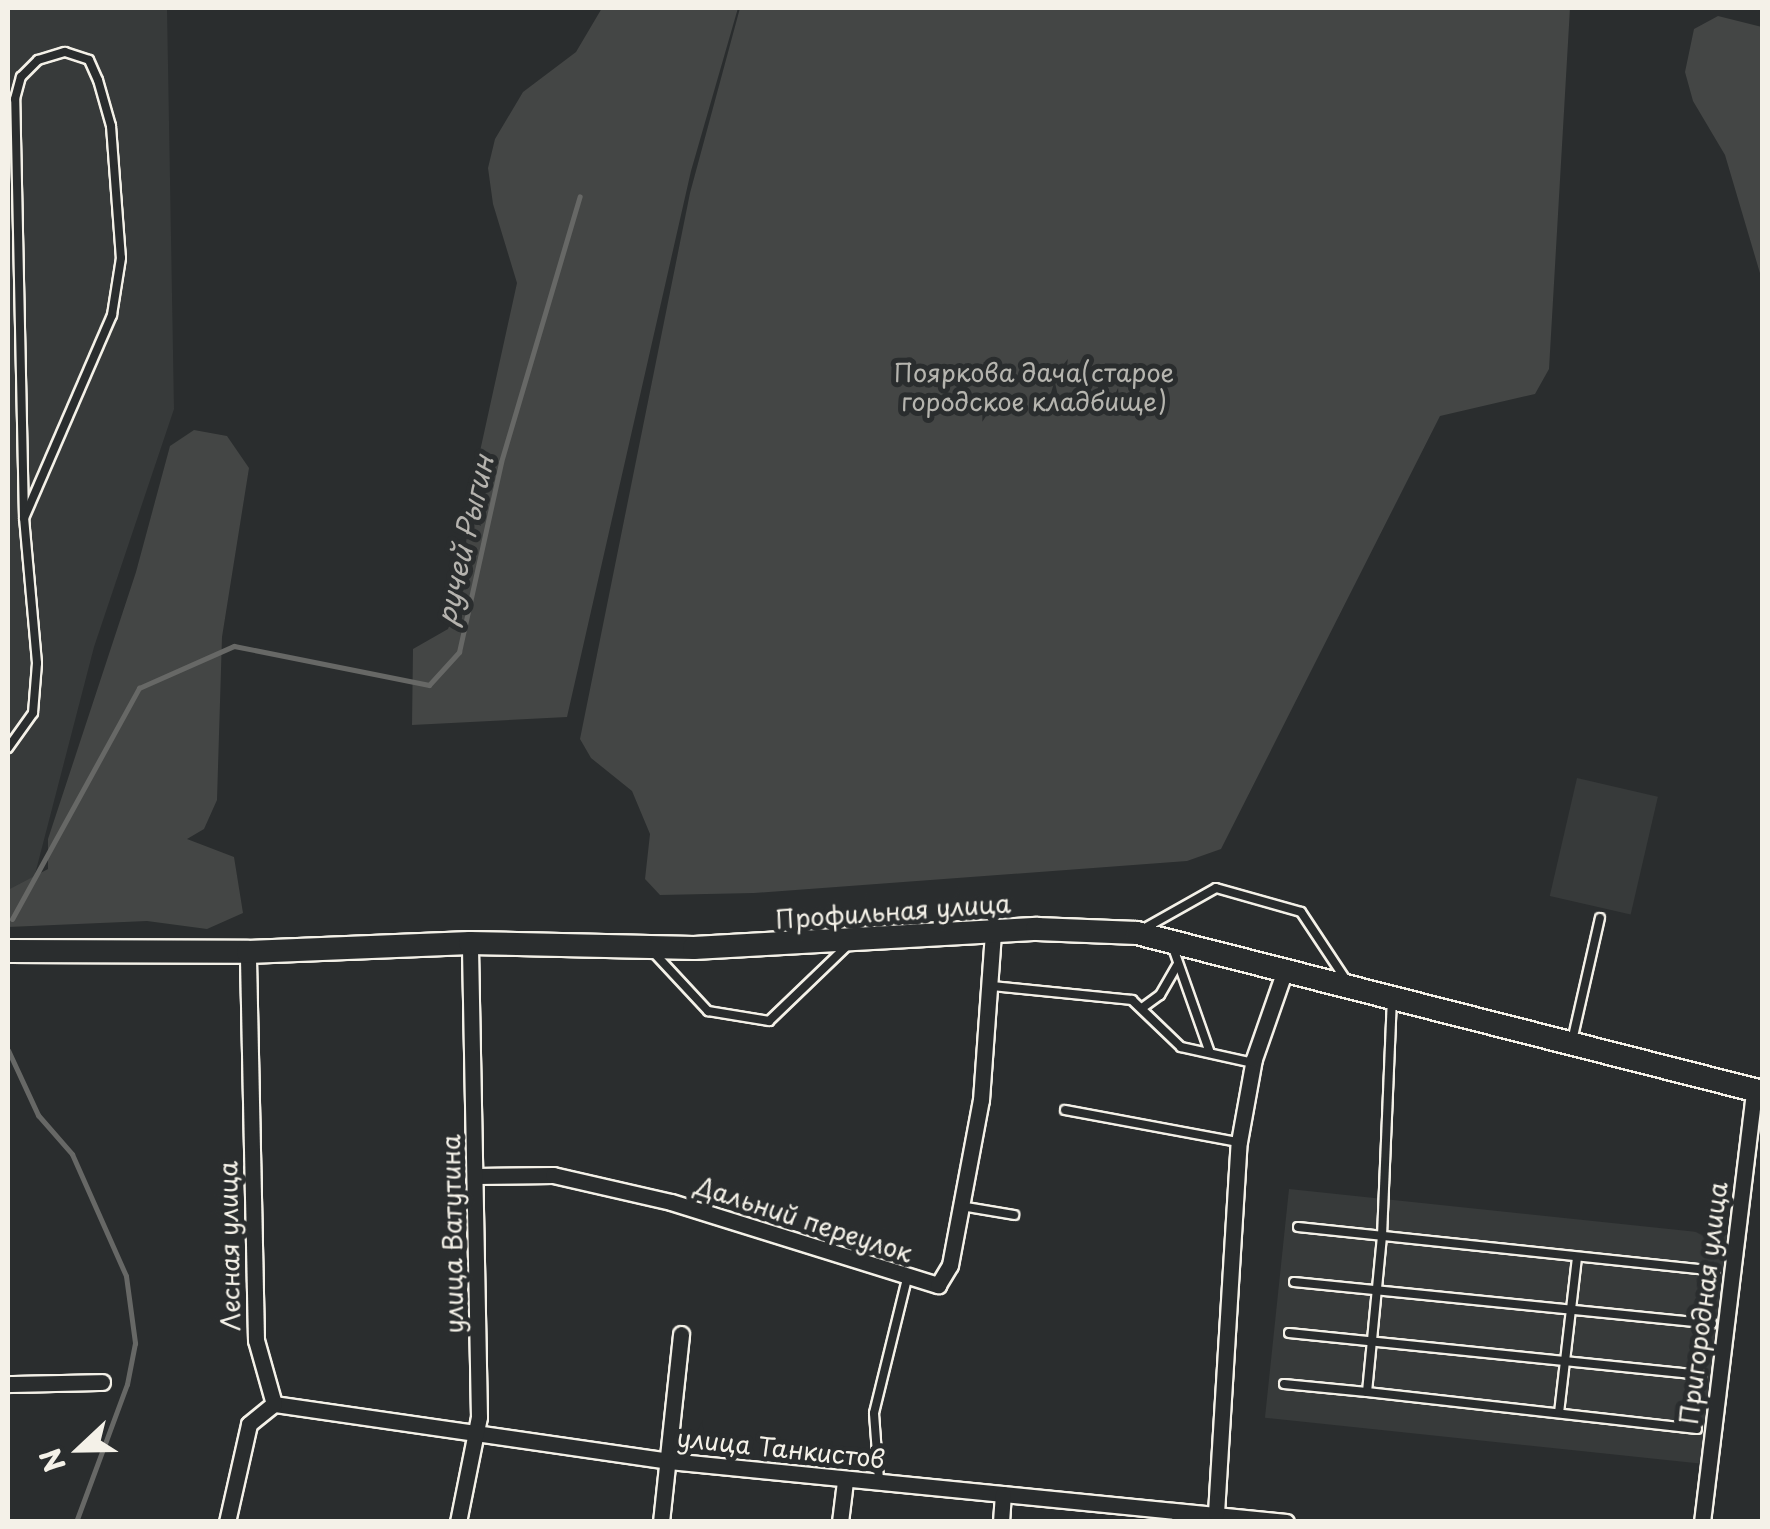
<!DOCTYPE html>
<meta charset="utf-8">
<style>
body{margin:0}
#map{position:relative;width:1770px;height:1529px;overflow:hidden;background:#2a2d2e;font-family:"Playpen Sans",sans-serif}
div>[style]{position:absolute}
.built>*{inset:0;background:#373a3a;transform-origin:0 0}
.green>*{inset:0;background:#444645}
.stream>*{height:5px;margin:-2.5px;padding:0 2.5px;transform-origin:2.5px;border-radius:2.5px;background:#676866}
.roads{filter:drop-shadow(2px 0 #f4f1e8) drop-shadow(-2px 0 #f4f1e8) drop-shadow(0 2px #f4f1e8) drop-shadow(0 -2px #f4f1e8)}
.lane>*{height:8px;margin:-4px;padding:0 4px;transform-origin:4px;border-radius:4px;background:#2a2d2e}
.street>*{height:15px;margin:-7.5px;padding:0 7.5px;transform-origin:7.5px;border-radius:7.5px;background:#2a2d2e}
.primary>*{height:22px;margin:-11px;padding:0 11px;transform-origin:11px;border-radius:11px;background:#2a2d2e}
span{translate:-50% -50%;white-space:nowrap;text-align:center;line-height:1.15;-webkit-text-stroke:10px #2a2d2e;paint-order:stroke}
.park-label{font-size:25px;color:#b6b5af}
.street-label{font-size:25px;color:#f4f1e8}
.water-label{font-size:28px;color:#b5b3ae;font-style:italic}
.frame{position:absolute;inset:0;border:10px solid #f4f1e8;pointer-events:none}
.north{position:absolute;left:30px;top:1399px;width:100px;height:100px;-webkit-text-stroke:8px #2a2d2e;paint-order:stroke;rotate:248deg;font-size:28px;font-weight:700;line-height:40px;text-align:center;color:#f4f1e8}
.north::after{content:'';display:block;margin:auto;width:35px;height:45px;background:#f4f1e8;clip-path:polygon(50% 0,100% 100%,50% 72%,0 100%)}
</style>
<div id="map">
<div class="built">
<div style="clip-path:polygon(8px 8px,167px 8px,174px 409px,94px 647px,33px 882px,8px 897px)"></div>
<div style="left:1577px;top:778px;width:83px;height:121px;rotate:13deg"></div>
<div style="left:1289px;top:1189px;width:449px;height:230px;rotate:6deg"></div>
</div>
<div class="green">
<div style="clip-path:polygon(602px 8px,738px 8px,691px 171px,567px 717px,412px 725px,413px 649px,448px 629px,458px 604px,475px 474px,517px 283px,493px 204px,488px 168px,495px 139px,523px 92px,576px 52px)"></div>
<div style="clip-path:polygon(740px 8px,1570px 8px,1549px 369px,1535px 394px,1440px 416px,1221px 849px,1187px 861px,754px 893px,660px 895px,645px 879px,650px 834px,632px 791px,591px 758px,580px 739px,690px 193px)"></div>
<div style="clip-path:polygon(1718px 16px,1762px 27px,1762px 280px,1725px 155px,1693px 101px,1685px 72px,1694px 29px)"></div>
<div style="clip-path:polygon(194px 430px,227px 436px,249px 468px,222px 637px,217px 800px,204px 829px,187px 839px,234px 857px,243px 913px,207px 929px,147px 921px,8px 927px,8px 890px,48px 869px,48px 839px,136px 572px,170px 446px)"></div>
</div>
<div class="stream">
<div style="left:12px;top:919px;width:264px;rotate:-61.2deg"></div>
<div style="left:139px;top:688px;width:104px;rotate:-23.9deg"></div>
<div style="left:234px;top:646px;width:199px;rotate:11.3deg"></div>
<div style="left:429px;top:685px;width:45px;rotate:-47.7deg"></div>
<div style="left:459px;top:652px;width:195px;rotate:-77.5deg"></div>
<div style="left:501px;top:462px;width:277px;rotate:-73.5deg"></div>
<div style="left:8px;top:1050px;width:72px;rotate:65.2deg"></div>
<div style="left:38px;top:1115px;width:52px;rotate:48.9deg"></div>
<div style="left:72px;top:1154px;width:133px;rotate:66.1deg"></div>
<div style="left:126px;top:1276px;width:68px;rotate:82.3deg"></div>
<div style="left:135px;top:1343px;width:42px;rotate:101deg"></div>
<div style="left:127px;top:1384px;width:147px;rotate:110.3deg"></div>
</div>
<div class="roads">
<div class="lane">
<div style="left:8px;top:748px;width:43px;rotate:-54.5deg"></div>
<div style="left:33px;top:713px;width:50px;rotate:-85.4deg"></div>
<div style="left:37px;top:663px;width:146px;rotate:-95.1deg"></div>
<div style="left:24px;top:518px;width:419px;rotate:-91.2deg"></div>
<div style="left:15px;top:99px;width:23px;rotate:-75deg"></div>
<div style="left:21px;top:77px;width:24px;rotate:-45deg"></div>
<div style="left:38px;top:60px;width:28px;rotate:-17deg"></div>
<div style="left:65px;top:52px;width:25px;rotate:18deg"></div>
<div style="left:89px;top:60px;width:22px;rotate:66deg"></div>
<div style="left:98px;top:80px;width:48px;rotate:74.2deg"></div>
<div style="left:111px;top:126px;width:132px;rotate:85.7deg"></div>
<div style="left:121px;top:258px;width:58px;rotate:99deg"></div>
<div style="left:112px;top:315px;width:221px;rotate:113.4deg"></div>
<div style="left:1145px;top:928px;width:81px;rotate:-29.4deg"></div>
<div style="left:1216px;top:888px;width:88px;rotate:15.8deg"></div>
<div style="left:1301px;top:912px;width:82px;rotate:56.5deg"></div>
<div style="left:1172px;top:945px;width:114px;rotate:70.6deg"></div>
<div style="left:655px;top:954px;width:78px;rotate:47.1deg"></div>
<div style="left:708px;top:1011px;width:62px;rotate:9.3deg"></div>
<div style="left:769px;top:1021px;width:111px;rotate:-43.9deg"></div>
<div style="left:992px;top:986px;width:141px;rotate:5.7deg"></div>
<div style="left:1132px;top:1000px;width:68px;rotate:43.8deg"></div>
<div style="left:1181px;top:1047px;width:74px;rotate:12.5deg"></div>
<div style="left:1142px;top:1008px;width:22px;rotate:-36deg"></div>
<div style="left:1160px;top:995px;width:34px;rotate:-60deg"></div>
<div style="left:1572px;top:1041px;width:126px;rotate:-77.2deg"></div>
<div style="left:1065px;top:1110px;width:175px;rotate:10.5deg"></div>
<div style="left:961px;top:1206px;width:54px;rotate:9.6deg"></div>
<div style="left:1298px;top:1227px;width:419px;rotate:6deg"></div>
<div style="left:1294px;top:1282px;width:420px;rotate:5.7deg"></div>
<div style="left:1289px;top:1333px;width:415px;rotate:5.8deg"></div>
<div style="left:1284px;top:1384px;width:83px;rotate:5.5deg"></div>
<div style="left:1367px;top:1392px;width:157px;rotate:-84.5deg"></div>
<div style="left:1382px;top:1236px;width:236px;rotate:-87.6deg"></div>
<div style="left:1367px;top:1392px;width:332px;rotate:6.4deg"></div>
<div style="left:1559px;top:1413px;width:156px;rotate:-83.4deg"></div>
<div style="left:879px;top:1480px;width:67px;rotate:-94.3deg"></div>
<div style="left:874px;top:1413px;width:138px;rotate:-76.2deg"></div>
</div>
<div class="street">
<div style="left:476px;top:1176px;width:77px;rotate:-0.7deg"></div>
<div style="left:553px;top:1175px;width:121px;rotate:12.9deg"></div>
<div style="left:671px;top:1202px;width:280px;rotate:17.3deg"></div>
<div style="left:938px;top:1285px;width:23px;rotate:-59deg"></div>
<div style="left:950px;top:1265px;width:168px;rotate:-79.4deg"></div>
<div style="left:981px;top:1100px;width:169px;rotate:-85.9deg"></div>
<div style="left:8px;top:1384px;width:94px;rotate:-1.2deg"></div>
<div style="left:274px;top:1404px;width:399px;rotate:8.2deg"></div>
<div style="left:669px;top:1461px;width:620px;rotate:5.65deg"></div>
<div style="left:1216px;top:1513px;width:372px;rotate:-86.5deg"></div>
<div style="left:1239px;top:1142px;width:84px;rotate:-79.8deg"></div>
<div style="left:1254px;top:1059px;width:97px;rotate:-70.8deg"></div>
<div style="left:227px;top:1522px;width:100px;rotate:-77.3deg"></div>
<div style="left:249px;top:1424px;width:32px;rotate:-39deg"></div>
<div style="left:274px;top:1404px;width:66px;rotate:-105.7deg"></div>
<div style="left:256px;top:1340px;width:388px;rotate:-91.2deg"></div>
<div style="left:458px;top:1522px;width:107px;rotate:-78.7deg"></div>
<div style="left:479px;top:1417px;width:474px;rotate:-91.1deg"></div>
<div style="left:661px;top:1522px;width:189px;rotate:-83.9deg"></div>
<div style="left:840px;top:1522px;width:41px;rotate:-83deg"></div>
<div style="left:1001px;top:1522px;width:28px;rotate:-86deg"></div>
<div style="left:1702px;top:1522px;width:435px;rotate:-83.1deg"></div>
</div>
<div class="primary">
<div style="left:8px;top:951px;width:240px;rotate:0.2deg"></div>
<div style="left:248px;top:952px;width:222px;rotate:-2.3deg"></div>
<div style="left:470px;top:943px;width:224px;rotate:1.3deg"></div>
<div style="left:694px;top:948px;width:344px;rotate:-3.2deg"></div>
<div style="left:1037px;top:929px;width:100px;rotate:2.3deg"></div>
<div style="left:1137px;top:933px;width:645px;rotate:14.27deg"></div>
</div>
</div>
<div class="park-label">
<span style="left:1034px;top:387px">Пояркова дача(старое<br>городское кладбище)</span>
</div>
<div class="street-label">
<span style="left:893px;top:911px;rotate:-4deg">Профильная улица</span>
<span style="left:804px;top:1219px;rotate:18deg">Дальний переулок</span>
<span style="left:452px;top:1234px;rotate:-91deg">улица Ватутина</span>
<span style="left:229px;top:1246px;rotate:-91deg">Лесная улица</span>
<span style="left:1703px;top:1303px;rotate:-83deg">Пригородная улица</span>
<span style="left:781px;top:1448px;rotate:6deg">улица Танкистов</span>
</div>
<div class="water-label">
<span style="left:464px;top:540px;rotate:-77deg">ручей Рыгин</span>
</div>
<div class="frame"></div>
<div class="north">N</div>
</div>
